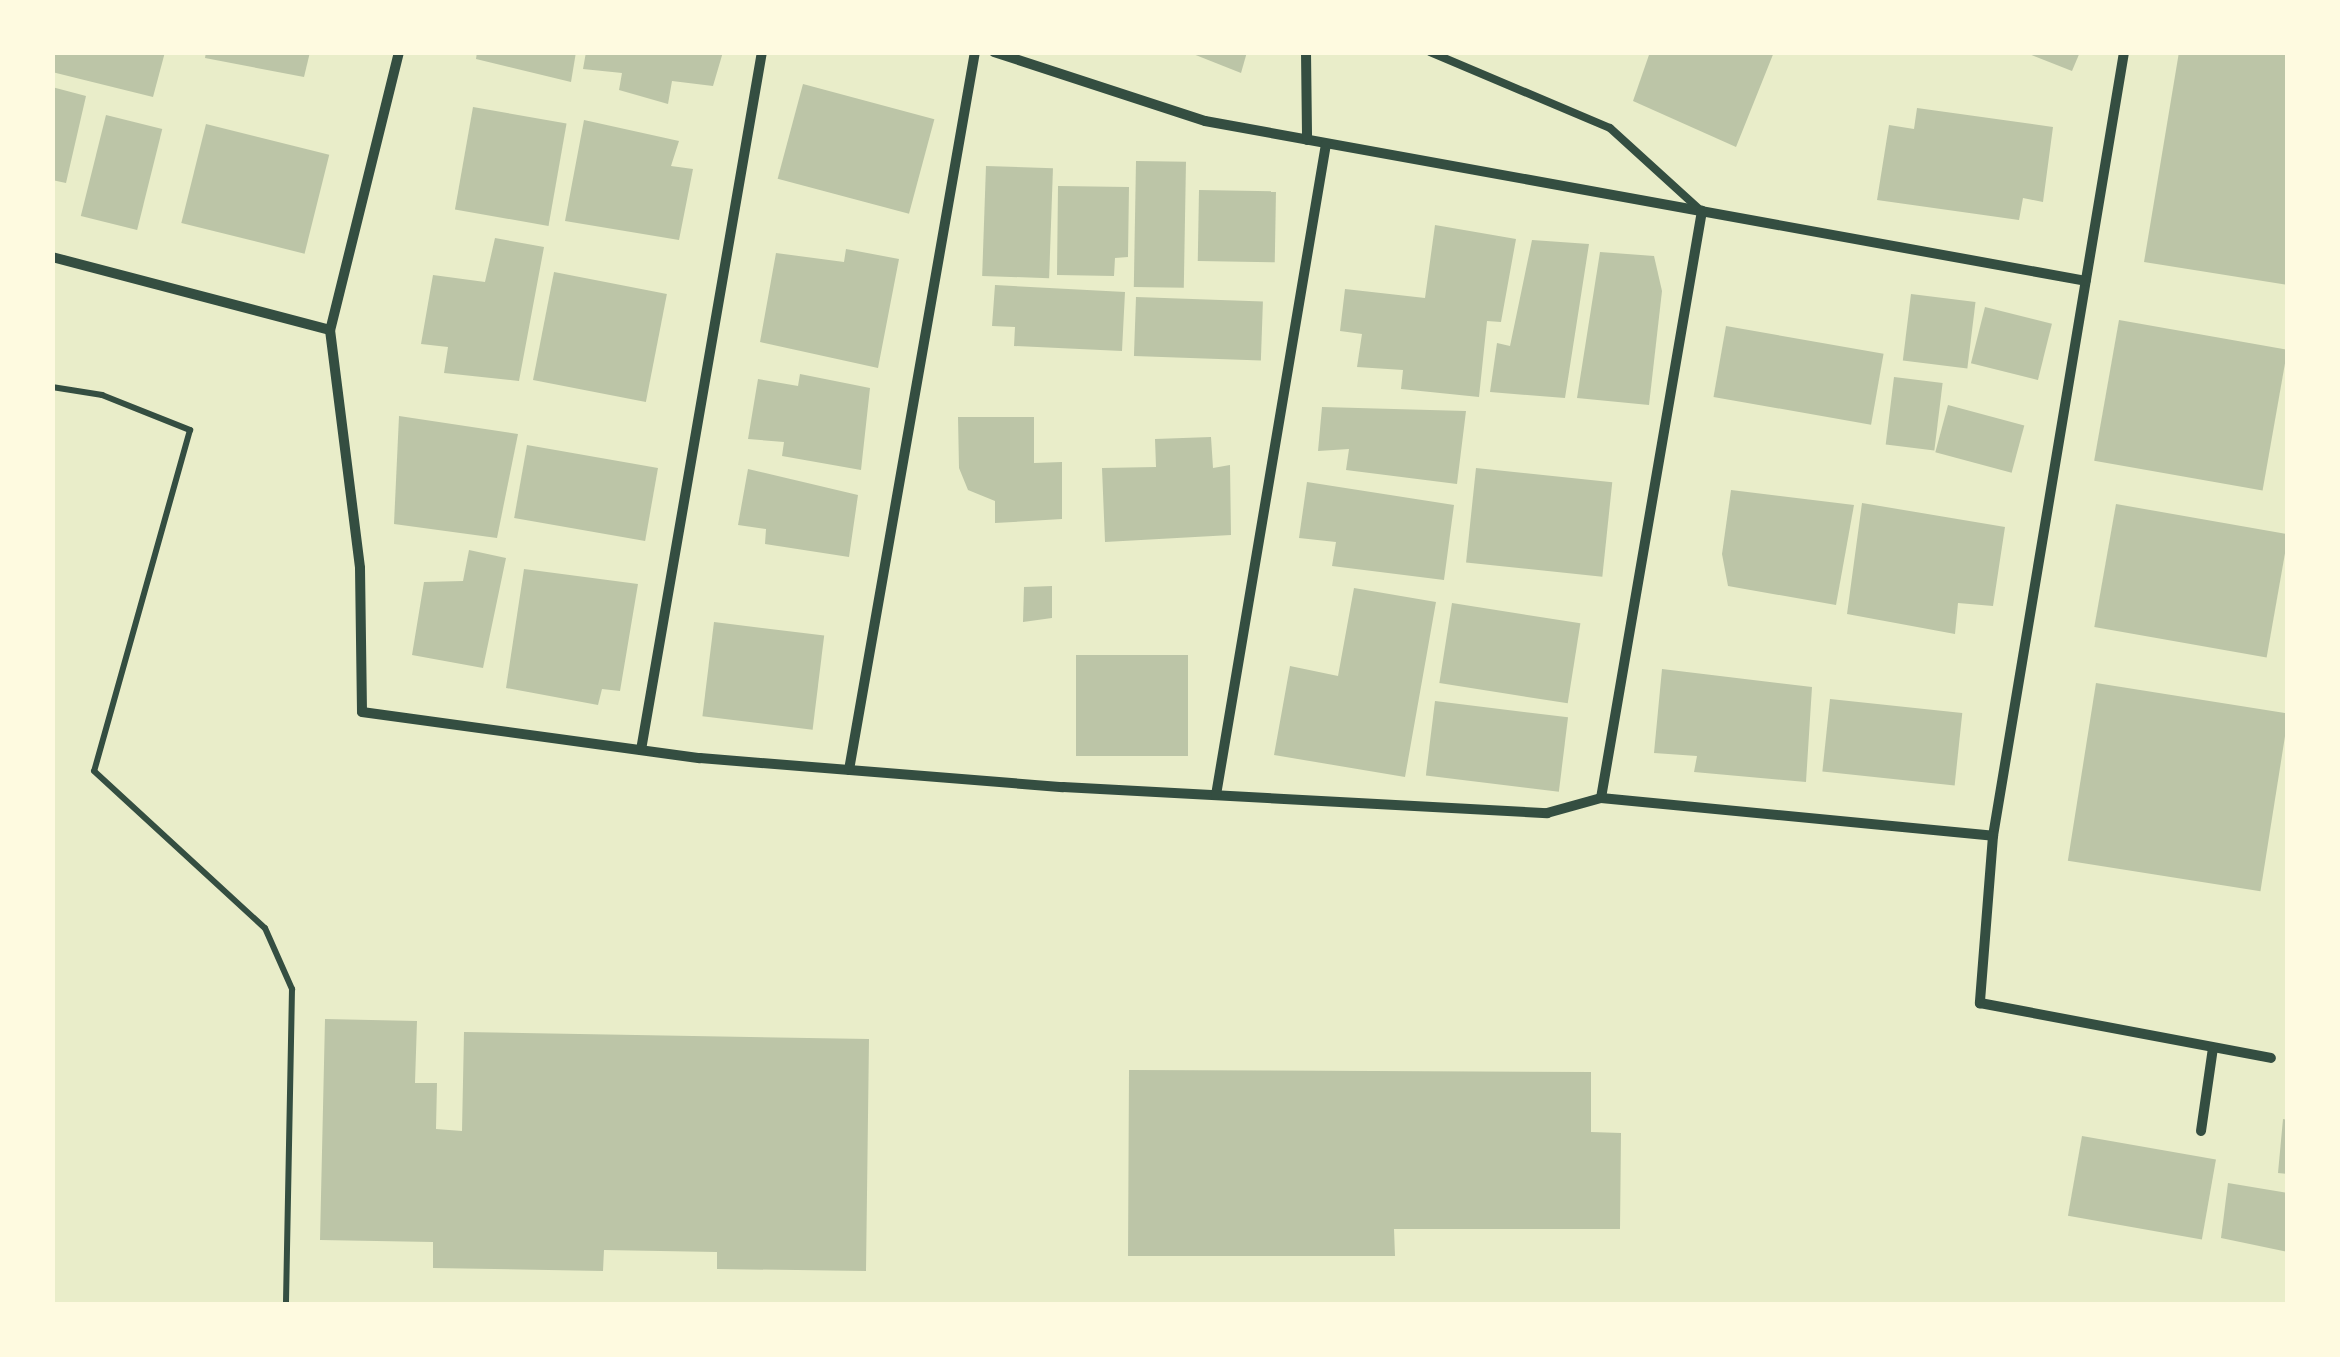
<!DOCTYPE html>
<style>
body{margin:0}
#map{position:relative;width:2340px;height:1357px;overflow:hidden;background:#e9edc9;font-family:"Space Grotesk",sans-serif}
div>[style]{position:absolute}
.building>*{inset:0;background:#bcc5a7;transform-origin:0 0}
.path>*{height:6px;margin:-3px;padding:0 3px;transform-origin:3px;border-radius:3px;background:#344e41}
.service>*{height:8px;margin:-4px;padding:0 4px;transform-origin:4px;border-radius:4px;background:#344e41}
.minor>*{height:10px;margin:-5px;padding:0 5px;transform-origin:5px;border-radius:5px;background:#344e41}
span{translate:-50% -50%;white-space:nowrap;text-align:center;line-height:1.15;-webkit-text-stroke:8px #fefae0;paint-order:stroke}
.frame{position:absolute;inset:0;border:55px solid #fefae0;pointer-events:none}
</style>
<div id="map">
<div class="building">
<div style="clip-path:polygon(52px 52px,165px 52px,153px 97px,52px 72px)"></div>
<div style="clip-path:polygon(206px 52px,310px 52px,304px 77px,205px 58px)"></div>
<div style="clip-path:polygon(477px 52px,576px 52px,571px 82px,476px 59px)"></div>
<div style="clip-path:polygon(586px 52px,723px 52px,713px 86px,672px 81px,668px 104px,619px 90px,622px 73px,583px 69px)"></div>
<div style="clip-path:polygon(1188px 52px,1247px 52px,1241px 73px)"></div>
<div style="clip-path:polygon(1650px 52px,1774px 52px,1736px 147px,1633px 101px)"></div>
<div style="clip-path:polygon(2024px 52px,2080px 52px,2072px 71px)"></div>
<div style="clip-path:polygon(2179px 52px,2288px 52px,2288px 285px,2144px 262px)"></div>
<div style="left:803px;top:84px;width:136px;height:98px;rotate:15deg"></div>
<div style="clip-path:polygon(52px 87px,86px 96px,66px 183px,52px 180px)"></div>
<div style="left:473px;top:107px;width:95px;height:104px;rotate:10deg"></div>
<div style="clip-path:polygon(1917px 108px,2053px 127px,2043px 202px,2023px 198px,2019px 220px,1877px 200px,1889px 125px,1914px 129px)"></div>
<div style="left:106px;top:115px;width:58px;height:104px;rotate:14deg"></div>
<div style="clip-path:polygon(584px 120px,679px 141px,671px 166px,693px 169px,679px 240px,565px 221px)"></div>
<div style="left:206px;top:124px;width:127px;height:102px;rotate:14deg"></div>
<div style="left:1136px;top:161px;width:50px;height:126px;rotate:1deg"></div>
<div style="left:986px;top:166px;width:67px;height:110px;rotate:2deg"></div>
<div style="clip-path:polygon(1058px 186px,1129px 187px,1128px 257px,1115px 258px,1114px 276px,1057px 275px)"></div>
<div style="left:1199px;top:190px;width:77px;height:71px;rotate:1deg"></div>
<div style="clip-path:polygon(1435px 225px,1516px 239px,1501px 322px,1487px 321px,1479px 397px,1401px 389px,1403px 370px,1357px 367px,1362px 334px,1340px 331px,1345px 289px,1425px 298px)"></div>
<div style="clip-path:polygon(495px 238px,544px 247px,519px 381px,444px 373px,448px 347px,421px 344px,433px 275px,485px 282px)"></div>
<div style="clip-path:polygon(1532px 240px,1589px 244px,1565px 398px,1490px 392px,1497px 343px,1510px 346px)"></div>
<div style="clip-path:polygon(846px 249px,899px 259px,878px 368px,760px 342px,776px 253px,844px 262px)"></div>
<div style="clip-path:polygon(1600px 252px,1654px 256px,1662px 291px,1649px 405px,1577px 398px)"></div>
<div style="left:554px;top:272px;width:115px;height:110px;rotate:11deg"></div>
<div style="clip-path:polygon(995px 285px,1125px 292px,1122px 351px,1014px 346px,1015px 327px,992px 326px)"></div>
<div style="left:1911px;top:294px;width:65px;height:67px;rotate:7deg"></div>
<div style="left:1136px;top:297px;width:127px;height:59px;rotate:2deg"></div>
<div style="left:1985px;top:307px;width:69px;height:58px;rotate:14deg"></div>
<div style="left:2119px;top:320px;width:171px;height:143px;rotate:10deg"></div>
<div style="left:1726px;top:326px;width:160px;height:72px;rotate:10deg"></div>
<div style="clip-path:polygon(800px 374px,870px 388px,861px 470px,782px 456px,784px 442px,748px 439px,758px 379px,798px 386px)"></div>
<div style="left:1894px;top:377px;width:49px;height:68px;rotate:7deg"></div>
<div style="left:1948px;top:405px;width:79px;height:49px;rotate:15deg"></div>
<div style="clip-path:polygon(1322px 407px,1466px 411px,1457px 484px,1346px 470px,1349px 449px,1318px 451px)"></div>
<div style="clip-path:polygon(399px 416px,518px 434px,497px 538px,394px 524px)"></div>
<div style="clip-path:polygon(958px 417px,1034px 417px,1034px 463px,1062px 462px,1062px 519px,995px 523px,995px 501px,968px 490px,959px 468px)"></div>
<div style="clip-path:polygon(1211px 437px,1213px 468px,1230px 465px,1231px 535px,1105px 542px,1102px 468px,1156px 467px,1155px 439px)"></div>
<div style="left:527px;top:445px;width:133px;height:74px;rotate:10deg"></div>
<div style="left:1476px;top:468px;width:137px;height:95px;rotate:6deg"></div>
<div style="clip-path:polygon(748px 469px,858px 495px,849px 557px,765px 544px,766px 529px,738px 525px)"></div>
<div style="clip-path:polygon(1307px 482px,1454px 505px,1444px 580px,1332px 566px,1336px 542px,1299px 538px)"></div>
<div style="clip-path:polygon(1731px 490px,1854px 505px,1836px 605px,1728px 586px,1722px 554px)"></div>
<div style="clip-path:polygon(1862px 503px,2005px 527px,1993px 606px,1958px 603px,1955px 634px,1847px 614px)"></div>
<div style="left:2116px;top:504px;width:175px;height:125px;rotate:10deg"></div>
<div style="clip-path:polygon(469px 550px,506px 558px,483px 668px,412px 655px,424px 582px,463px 581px)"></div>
<div style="clip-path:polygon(524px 569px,638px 584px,620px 691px,602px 689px,598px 705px,506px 688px)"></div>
<div style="clip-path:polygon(1052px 586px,1052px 618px,1023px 622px,1024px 587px)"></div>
<div style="clip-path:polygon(1354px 588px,1436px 602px,1405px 777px,1274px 755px,1290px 666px,1338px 676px)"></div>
<div style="left:1452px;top:603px;width:130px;height:81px;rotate:9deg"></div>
<div style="left:714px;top:622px;width:111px;height:95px;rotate:7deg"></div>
<div style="left:1188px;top:655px;width:101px;height:112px;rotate:90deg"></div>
<div style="clip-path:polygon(1662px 669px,1812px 687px,1806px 782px,1694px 772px,1697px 756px,1654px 753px)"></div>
<div style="left:2096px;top:683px;width:195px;height:180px;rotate:9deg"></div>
<div style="left:1830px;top:699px;width:133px;height:73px;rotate:6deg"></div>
<div style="left:1435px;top:701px;width:134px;height:75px;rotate:7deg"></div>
<div style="clip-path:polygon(325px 1019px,417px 1021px,415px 1083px,437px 1083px,436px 1129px,462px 1131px,464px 1032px,869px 1039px,866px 1271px,717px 1269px,717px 1252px,604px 1250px,603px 1271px,433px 1268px,433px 1242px,320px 1240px)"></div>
<div style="clip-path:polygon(1129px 1070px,1591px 1072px,1591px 1132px,1621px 1133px,1620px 1229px,1394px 1229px,1395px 1256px,1128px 1256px)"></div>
<div style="clip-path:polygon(2283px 1119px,2288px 1120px,2288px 1174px,2278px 1173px)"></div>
<div style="left:2082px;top:1136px;width:136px;height:81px;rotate:10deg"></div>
<div style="clip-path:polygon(2228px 1183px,2288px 1193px,2288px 1252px,2221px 1238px)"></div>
</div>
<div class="path">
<div style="left:52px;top:387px;width:51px;rotate:9.1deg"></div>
<div style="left:102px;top:395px;width:95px;rotate:21.7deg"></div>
<div style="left:190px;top:430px;width:354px;rotate:105.7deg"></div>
<div style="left:94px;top:771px;width:232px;rotate:42.6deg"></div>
<div style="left:265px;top:928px;width:67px;rotate:66.1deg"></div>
<div style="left:292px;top:989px;width:315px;rotate:91.1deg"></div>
</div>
<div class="service">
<div style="left:1430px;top:52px;width:195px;rotate:22.9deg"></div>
<div style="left:1610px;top:128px;width:120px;rotate:42.3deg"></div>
</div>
<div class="minor">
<div style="left:399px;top:52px;width:286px;rotate:103.9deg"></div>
<div style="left:330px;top:330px;width:240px;rotate:82.8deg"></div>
<div style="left:360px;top:568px;width:144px;rotate:89.2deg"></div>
<div style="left:362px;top:712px;width:341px;rotate:7.8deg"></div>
<div style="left:700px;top:758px;width:364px;rotate:4.6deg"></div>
<div style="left:1063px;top:787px;width:485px;rotate:3.1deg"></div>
<div style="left:1547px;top:813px;width:56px;rotate:-15.5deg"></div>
<div style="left:1601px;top:798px;width:394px;rotate:5.5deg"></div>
<div style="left:1993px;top:836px;width:795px;rotate:-80.51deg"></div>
<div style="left:994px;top:52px;width:222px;rotate:18.1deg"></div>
<div style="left:1205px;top:121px;width:895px;rotate:10.29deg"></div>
<div style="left:1306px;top:52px;width:88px;rotate:89.3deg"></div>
<div style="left:52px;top:257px;width:287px;rotate:14.7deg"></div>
<div style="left:641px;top:750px;width:708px;rotate:-80.17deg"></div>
<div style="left:849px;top:770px;width:729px;rotate:-80.05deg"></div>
<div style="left:1216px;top:795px;width:660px;rotate:-80.41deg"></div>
<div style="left:1601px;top:798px;width:596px;rotate:-80.24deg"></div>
<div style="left:1993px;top:836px;width:168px;rotate:94.5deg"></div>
<div style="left:1980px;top:1003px;width:296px;rotate:10.7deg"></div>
<div style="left:2201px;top:1131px;width:84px;rotate:-81.8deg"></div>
</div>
<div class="frame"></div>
</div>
